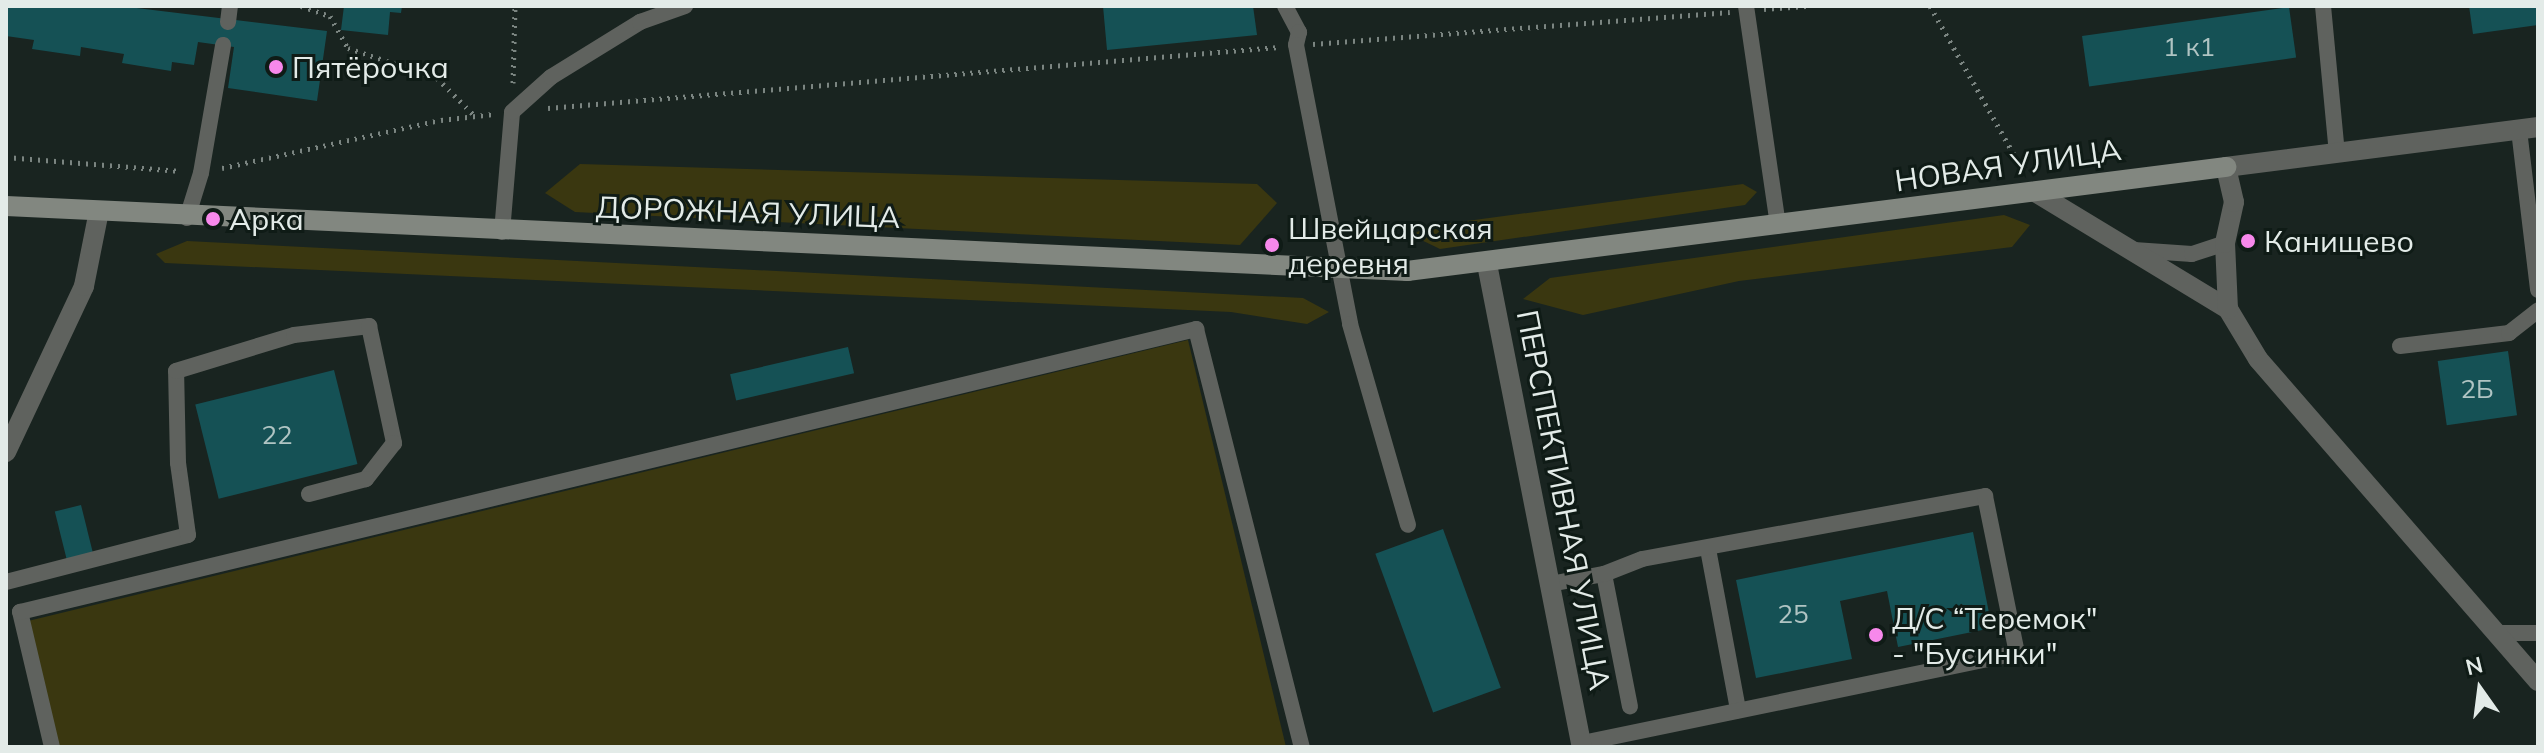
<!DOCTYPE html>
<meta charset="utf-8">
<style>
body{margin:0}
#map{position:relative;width:2544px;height:753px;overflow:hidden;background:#192420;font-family:Mulish,sans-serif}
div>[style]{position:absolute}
.green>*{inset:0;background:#3a3710}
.building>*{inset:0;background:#155155;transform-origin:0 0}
.path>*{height:5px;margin-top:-2.5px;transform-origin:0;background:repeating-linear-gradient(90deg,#7b8581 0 2px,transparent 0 8px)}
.lane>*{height:16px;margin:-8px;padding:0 8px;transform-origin:8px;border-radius:8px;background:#5f625e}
.street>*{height:20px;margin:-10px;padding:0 10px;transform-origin:10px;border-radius:10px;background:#5f625e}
.secondary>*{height:20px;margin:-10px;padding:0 10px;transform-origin:10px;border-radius:10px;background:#828780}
.dots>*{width:22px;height:22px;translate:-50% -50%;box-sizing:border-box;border:4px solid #0f1b16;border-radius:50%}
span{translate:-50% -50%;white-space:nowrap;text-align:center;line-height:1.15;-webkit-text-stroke:6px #0f1b16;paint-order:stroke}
.number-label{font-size:26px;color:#b0c4c3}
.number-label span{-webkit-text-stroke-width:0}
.poi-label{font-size:30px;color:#e3ebe8}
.left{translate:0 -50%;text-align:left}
.street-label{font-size:30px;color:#e3ebe8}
.frame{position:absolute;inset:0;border:8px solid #e3ebe8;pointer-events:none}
.north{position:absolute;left:2440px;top:649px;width:80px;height:80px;-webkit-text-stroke:6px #0f1b16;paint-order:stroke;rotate:346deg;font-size:22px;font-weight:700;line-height:32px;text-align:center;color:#e3ebe8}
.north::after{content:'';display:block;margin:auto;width:28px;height:36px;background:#e3ebe8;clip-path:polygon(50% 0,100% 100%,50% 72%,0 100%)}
</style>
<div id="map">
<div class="green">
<div style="clip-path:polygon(580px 164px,1257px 184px,1277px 203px,1240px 245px,575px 212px,545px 193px)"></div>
<div style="clip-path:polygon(1743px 184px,1757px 192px,1745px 205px,1440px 249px,1411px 235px,1430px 226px)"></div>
<div style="clip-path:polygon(2004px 215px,2030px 225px,2012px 247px,1739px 281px,1583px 315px,1523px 299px,1550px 278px)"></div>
<div style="clip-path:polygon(187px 241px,1303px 298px,1329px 312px,1307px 324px,1231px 312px,165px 263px,156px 254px)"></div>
<div style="clip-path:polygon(1188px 340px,1286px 747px,59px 747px,28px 621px)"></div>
</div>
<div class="building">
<div style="clip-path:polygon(6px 6px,120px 6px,327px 31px,317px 101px,228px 88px,234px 47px,198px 42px,194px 65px,172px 62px,171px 71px,122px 63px,124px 54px,81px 47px,80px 56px,32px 49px,34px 40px,6px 36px)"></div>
<div style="clip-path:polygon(344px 6px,402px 6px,401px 13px,390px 12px,388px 35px,341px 30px)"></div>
<div style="clip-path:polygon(1103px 6px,1253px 6px,1257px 35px,1107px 50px)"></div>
<div style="clip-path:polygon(2469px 6px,2538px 6px,2538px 25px,2473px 34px)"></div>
<div style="left:2289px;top:7px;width:51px;height:209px;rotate:82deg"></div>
<div style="left:848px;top:347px;width:27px;height:121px;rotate:77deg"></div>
<div style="left:2508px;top:351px;width:65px;height:71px;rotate:82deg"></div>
<div style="left:334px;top:370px;width:97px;height:143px;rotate:76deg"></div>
<div style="left:81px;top:505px;width:53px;height:27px;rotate:76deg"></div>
<div style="left:1443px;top:529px;width:169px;height:72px;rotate:70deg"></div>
<div style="clip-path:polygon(1973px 532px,1992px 628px,1898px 647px,1887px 591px,1840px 601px,1852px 659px,1756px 678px,1736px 580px)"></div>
</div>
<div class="path">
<div style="left:301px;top:6px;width:31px;rotate:19deg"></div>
<div style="left:330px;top:16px;width:37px;rotate:61deg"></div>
<div style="left:348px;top:48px;width:94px;rotate:18.6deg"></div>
<div style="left:437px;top:78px;width:54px;rotate:45deg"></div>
<div style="left:1930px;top:6px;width:191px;rotate:60.5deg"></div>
<div style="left:1764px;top:9px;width:42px;rotate:-4.1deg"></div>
<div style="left:1313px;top:44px;width:418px;rotate:-4.4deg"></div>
<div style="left:513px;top:83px;width:77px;rotate:-88.5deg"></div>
<div style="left:548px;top:108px;width:734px;rotate:-4.77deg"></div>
<div style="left:6px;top:157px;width:175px;rotate:4.6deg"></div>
<div style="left:222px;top:168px;width:224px;rotate:-12.4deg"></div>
<div style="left:441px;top:120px;width:53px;rotate:-6.5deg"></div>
</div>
<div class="lane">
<div style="left:1285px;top:6px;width:30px;rotate:62deg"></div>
<div style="left:1299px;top:32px;width:13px;rotate:103deg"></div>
<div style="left:1296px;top:45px;width:284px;rotate:79deg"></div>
<div style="left:1350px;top:324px;width:209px;rotate:73.9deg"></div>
<div style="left:1746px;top:6px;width:222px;rotate:81.7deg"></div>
<div style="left:2323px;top:6px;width:148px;rotate:84.6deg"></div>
<div style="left:228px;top:22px;width:16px;rotate:-83deg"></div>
<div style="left:2519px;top:130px;width:161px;rotate:83.2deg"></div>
<div style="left:187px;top:218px;width:47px;rotate:-72.7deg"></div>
<div style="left:201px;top:173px;width:130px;rotate:-80.2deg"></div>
<div style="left:502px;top:232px;width:120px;rotate:-85.2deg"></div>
<div style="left:512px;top:112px;width:52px;rotate:-41.9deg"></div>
<div style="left:551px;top:77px;width:105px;rotate:-31.7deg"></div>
<div style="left:640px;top:22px;width:48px;rotate:-19.6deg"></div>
<div style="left:2134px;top:250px;width:58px;rotate:3.9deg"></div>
<div style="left:2192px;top:254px;width:35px;rotate:-18deg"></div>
<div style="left:2400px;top:346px;width:110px;rotate:-6.8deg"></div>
<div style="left:2509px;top:333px;width:37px;rotate:-38deg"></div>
<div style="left:1708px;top:549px;width:164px;rotate:79.4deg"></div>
<div style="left:1604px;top:574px;width:135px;rotate:78.9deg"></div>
<div style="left:6px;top:582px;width:188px;rotate:-14.5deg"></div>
<div style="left:188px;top:535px;width:73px;rotate:-97.9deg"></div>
<div style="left:178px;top:463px;width:92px;rotate:-91.2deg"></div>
<div style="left:176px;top:371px;width:123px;rotate:-17deg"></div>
<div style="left:294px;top:335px;width:76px;rotate:-6.8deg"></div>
<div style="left:369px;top:326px;width:120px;rotate:77.9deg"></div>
<div style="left:394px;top:443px;width:46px;rotate:127.9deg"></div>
<div style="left:366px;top:479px;width:59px;rotate:165.3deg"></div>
<div style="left:1550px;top:584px;width:55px;rotate:-10.5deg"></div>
<div style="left:1604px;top:574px;width:41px;rotate:-21.5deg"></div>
<div style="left:1642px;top:559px;width:349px;rotate:-10.4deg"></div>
<div style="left:1985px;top:496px;width:160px;rotate:78.5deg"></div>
<div style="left:2017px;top:653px;width:445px;rotate:168.3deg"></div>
<div style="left:2499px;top:633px;width:39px"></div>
<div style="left:52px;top:747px;width:139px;rotate:-103.3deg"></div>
<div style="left:20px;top:612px;width:1210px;rotate:-13.53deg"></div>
<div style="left:1196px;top:329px;width:431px;rotate:75.8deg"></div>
</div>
<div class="street">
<div style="left:2035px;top:192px;width:226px;rotate:31.2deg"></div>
<div style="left:2228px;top:309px;width:58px;rotate:59deg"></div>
<div style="left:2258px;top:359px;width:427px;rotate:49deg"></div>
<div style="left:1487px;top:264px;width:492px;rotate:78.9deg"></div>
<div style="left:2228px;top:309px;width:66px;rotate:-92.6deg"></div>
<div style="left:2225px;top:243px;width:42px;rotate:-77.6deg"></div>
<div style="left:2234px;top:202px;width:36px;rotate:-103deg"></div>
<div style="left:2226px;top:167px;width:315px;rotate:-7.3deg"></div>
<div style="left:6px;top:452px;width:183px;rotate:-64.8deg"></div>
<div style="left:84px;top:286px;width:76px;rotate:-78.7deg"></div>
</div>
<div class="secondary">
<div style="left:6px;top:206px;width:1403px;rotate:2.66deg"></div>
<div style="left:1407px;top:271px;width:826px;rotate:-7.24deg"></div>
</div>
<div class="dots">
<div style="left:276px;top:67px;background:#f788eb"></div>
<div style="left:213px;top:219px;background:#f788eb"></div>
<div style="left:2248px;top:241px;background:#f788eb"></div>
<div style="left:1272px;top:245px;background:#f788eb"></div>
<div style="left:1876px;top:635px;background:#f788eb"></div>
</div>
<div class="number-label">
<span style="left:2189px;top:47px">1 к1</span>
<span style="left:2477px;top:389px">2Б</span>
<span style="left:277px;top:435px">22</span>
<span style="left:1793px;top:614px">25</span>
</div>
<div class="poi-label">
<span class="left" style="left:292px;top:67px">Пятёрочка</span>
<span class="left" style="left:229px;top:219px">Арка</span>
<span class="left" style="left:1288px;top:245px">Швейцарская<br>деревня</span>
<span class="left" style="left:2264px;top:241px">Канищево</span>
<span class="left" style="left:1892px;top:635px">Д/С “Теремок"<br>- "Бусинки"</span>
</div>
<div class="street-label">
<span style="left:2008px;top:165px;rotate:-8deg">НОВАЯ УЛИЦА</span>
<span style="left:748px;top:212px;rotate:2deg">ДОРОЖНАЯ УЛИЦА</span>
<span style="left:1564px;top:500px;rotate:79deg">ПЕРСПЕКТИВНАЯ УЛИЦА</span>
</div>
<div class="frame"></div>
<div class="north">N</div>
</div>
